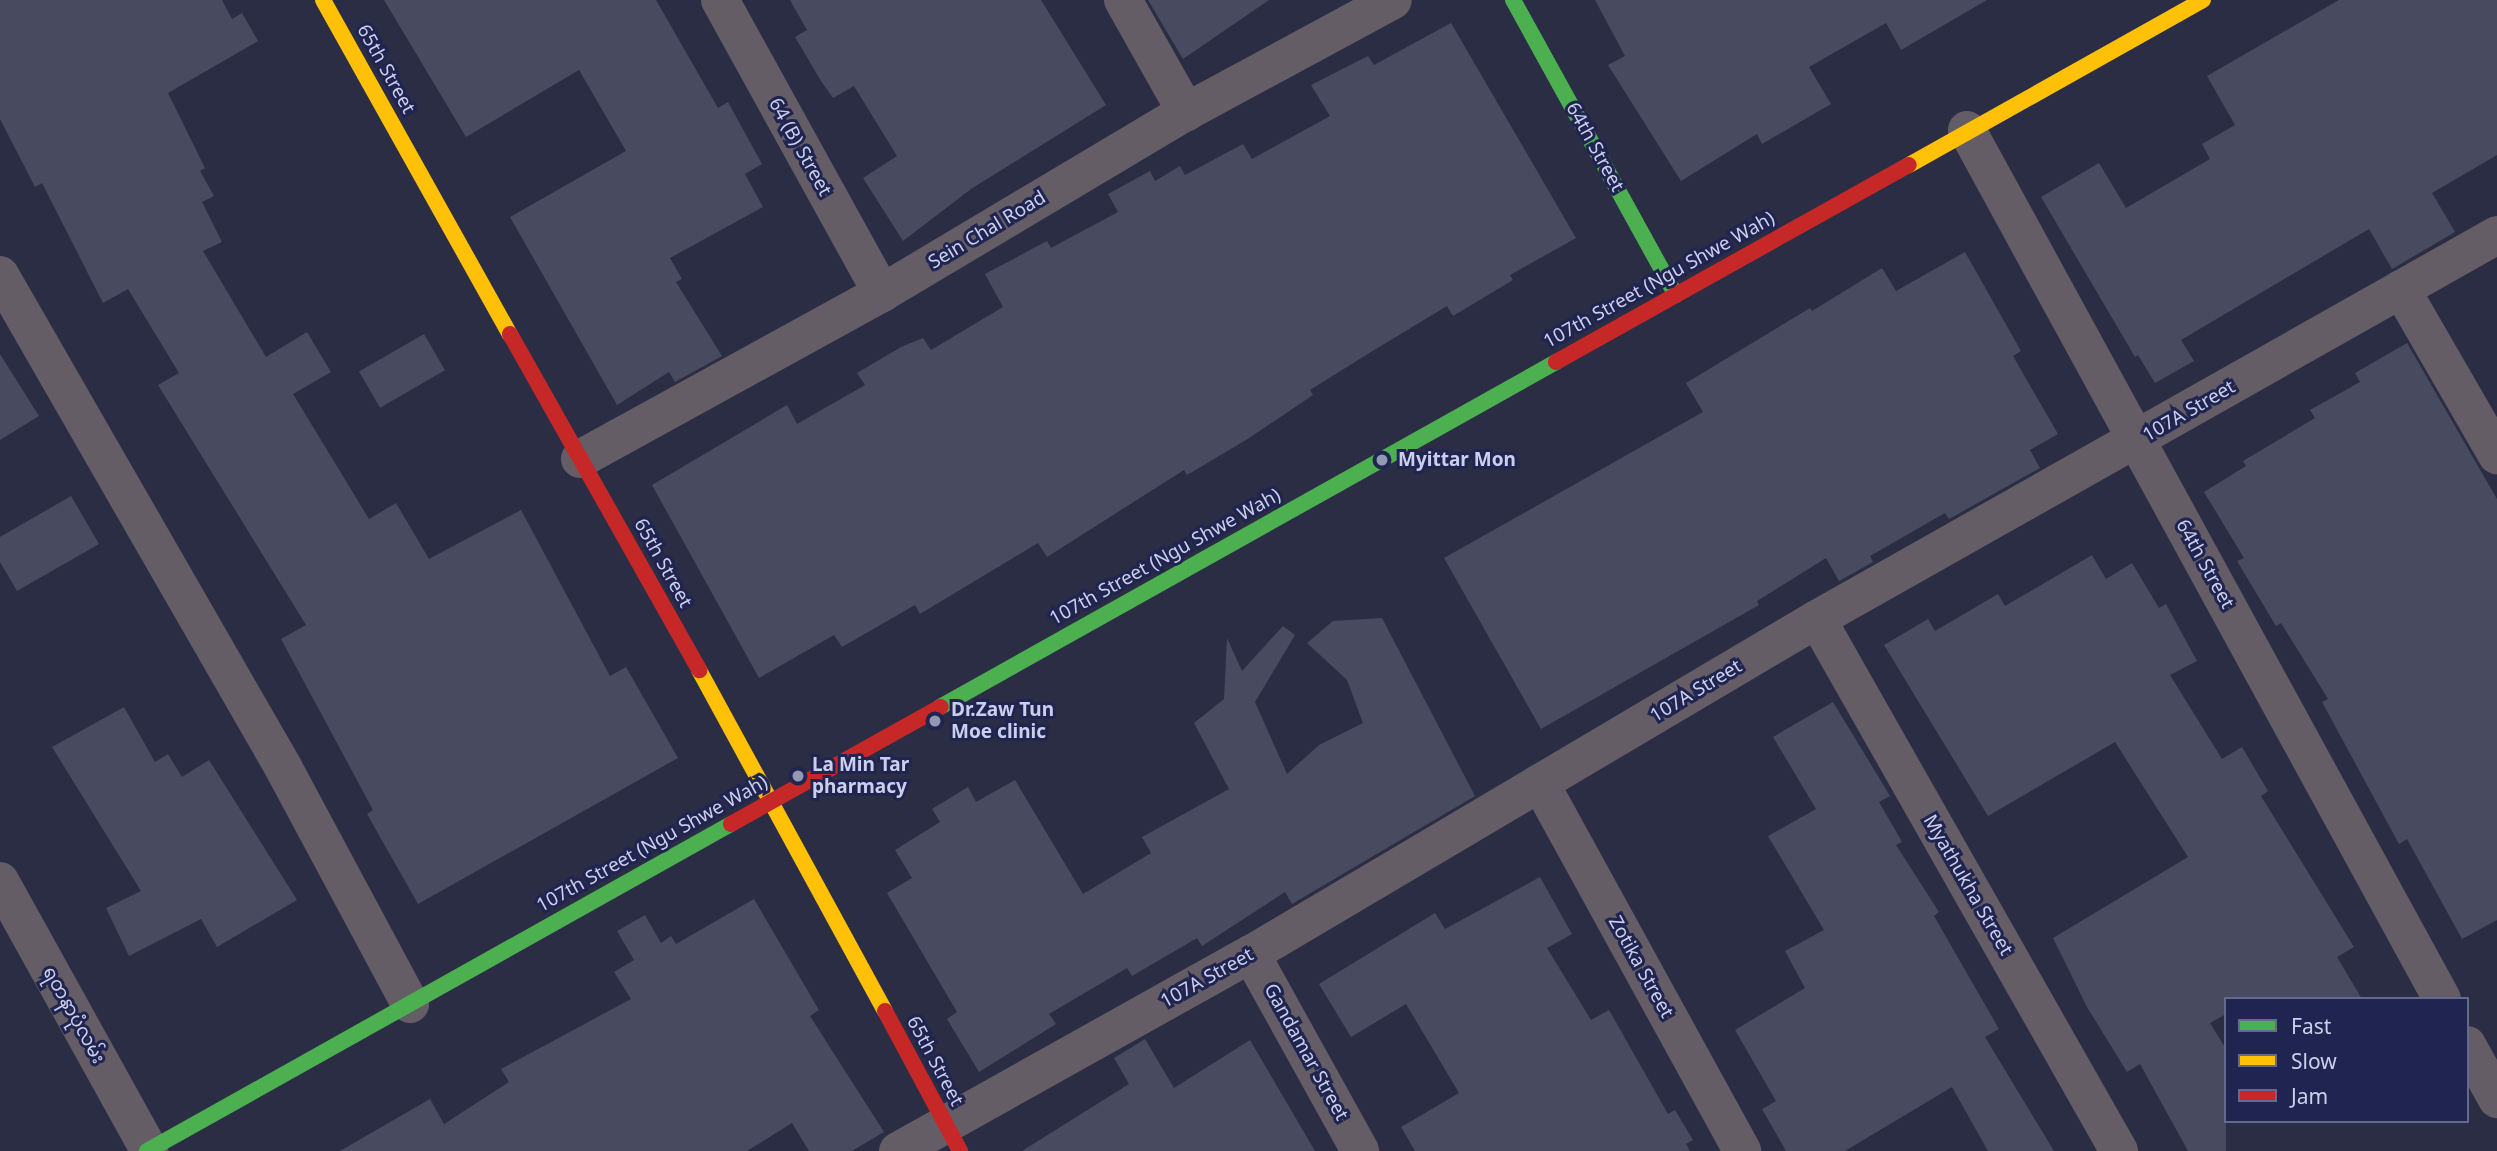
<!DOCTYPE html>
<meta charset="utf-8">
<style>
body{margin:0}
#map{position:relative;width:2497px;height:1151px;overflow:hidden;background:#2b2d45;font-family:"Noto Sans","Noto Sans Myanmar",sans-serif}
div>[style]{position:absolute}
.building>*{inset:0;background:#484a5f;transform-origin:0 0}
.street>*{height:38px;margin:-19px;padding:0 19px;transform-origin:19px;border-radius:19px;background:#645d66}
.fast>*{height:16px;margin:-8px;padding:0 8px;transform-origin:8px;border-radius:8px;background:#4caf50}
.slow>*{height:16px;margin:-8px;padding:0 8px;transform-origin:8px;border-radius:8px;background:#ffc107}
.jam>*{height:16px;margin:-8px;padding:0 8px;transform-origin:8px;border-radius:8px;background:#c62828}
.dots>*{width:19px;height:19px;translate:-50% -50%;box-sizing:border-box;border:4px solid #202450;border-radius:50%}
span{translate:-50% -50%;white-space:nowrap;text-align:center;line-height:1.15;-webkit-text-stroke:6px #202450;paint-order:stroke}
.street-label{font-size:19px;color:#cad0ec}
.poi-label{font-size:19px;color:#cad0ec;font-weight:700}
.left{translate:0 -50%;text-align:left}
.legend{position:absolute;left:2224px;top:997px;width:245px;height:126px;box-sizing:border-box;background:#202450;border:2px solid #64698e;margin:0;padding:9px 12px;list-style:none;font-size:21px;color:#cad0ec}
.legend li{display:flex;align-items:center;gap:14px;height:35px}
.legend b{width:35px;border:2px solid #64698e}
</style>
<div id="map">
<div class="building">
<div style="clip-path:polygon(0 0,222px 0,232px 19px,242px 13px,258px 41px,168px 93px,205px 168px,200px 171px,214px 196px,202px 202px,222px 242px,203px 251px,266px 357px,307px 332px,331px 372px,293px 394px,369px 519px,396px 503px,429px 559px,521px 510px,610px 676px,626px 667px,678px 758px,418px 904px,367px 814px,373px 810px,281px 639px,306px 625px,158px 385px,179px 373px,128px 289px,103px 303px,42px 183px,35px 187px,0 119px)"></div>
<div style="clip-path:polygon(384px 0,656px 0,718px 108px,728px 102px,762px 164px,745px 174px,763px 207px,670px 258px,682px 279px,676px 282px,722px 356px,675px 382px,669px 372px,617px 405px,510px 217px,626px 151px,579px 70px,466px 137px)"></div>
<div style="clip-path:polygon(790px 0,1041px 0,1106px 105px,971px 189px,903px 241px,863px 178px,897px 156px,854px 86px,833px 98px,821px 81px,795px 37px,807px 30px)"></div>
<div style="clip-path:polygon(1148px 0,1269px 0,1183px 59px)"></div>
<div style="clip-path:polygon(1595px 0,1987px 0,1901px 50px,1886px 23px,1809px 67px,1831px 104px,1762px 144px,1757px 134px,1681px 181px,1608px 65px,1625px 56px)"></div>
<div style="clip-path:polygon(2339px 0,2497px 0,2497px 155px,2432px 193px,2455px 232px,2392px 269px,2369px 229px,2181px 340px,2194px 361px,2155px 383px,2138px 355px,2135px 357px,2041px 197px,2099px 163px,2126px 208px,2210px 159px,2202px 144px,2235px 125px,2207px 76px)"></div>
<div style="clip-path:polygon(1451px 23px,1576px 238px,1510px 275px,1513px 280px,1453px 316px,1447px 306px,1371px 352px,1310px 390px,1313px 395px,1246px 440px,1187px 475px,1184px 470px,1047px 557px,1038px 543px,920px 614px,915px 605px,842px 647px,834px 635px,759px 678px,652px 485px,787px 405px,797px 424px,865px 385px,857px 373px,901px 347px,923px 338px,931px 350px,1003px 307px,985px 274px,1047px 241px,1051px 248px,1118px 212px,1108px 194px,1150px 171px,1155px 181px,1180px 166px,1185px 175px,1243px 144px,1252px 159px,1330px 116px,1311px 85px,1368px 56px,1374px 65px)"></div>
<div style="clip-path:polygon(1965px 252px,2021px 351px,2013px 356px,2058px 434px,2030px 450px,2040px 468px,1949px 519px,1945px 513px,1870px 556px,1873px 562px,1839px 581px,1826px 558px,1757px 601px,1759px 605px,1541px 729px,1444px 558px,1703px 412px,1686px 383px,1810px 308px,1812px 311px,1882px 268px,1896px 291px)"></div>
<div style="left:424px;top:334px;width:42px;height:75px;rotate:60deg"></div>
<div style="clip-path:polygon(2407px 343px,2497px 499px,2497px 920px,2462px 939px,2407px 839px,2399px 844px,2322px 702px,2328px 699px,2281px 623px,2276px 626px,2237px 561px,2244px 558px,2204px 492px,2246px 466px,2243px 461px,2315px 418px,2310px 410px,2360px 382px,2355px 373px)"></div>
<div style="clip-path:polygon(0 354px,39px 416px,0 440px)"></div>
<div style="clip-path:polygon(71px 496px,99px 544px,17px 591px,0 562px,0 537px)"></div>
<div style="clip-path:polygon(2092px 555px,2106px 579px,2132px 563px,2159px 608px,2166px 604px,2197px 661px,2170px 675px,2222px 759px,2242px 747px,2268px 791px,2261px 796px,2354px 947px,2337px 957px,2362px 999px,2226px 999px,2226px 1014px,2210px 1023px,2226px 1049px,2226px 1151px,2188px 1151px,2140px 1064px,2127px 1072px,2087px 1007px,2053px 938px,2188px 857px,2115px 742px,1988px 816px,1884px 645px,1928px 619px,1935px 631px,1998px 594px,2005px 606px)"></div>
<div style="clip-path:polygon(1382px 618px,1475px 796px,1292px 904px,1285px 892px,1202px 946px,1197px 938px,1132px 976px,1127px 968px,1049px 1014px,1056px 1024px,979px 1072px,947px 1019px,957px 1012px,887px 893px,912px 878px,895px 850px,940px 822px,932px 809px,968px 787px,976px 802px,1015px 780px,1083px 894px,1151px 853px,1142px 837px,1229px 789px,1194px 723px,1224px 699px,1227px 638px,1242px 671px,1283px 626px,1295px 635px,1255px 702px,1287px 774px,1319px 745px,1363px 723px,1347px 680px,1307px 643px,1333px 621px)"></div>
<div style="clip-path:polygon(1833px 702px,1890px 796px,1879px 802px,1902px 842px,1896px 845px,1939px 912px,1934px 916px,1999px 1029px,1985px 1037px,2054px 1151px,1988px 1151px,1952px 1087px,1845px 1151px,1786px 1151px,1762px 1109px,1776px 1101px,1735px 1030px,1805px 988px,1785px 951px,1824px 930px,1768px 836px,1816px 809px,1773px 737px)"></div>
<div style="clip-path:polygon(124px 707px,155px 762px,168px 754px,182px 777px,209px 760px,297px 900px,217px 947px,201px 919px,129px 956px,106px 908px,141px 891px,52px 747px)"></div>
<div style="clip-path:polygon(1540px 877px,1572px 934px,1547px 948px,1591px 1020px,1609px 1010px,1668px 1114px,1675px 1110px,1693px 1140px,1686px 1144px,1690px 1151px,1415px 1151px,1401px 1127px,1459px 1093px,1406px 1004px,1351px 1037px,1319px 984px,1435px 913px,1445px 929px)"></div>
<div style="clip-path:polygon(754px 899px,819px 1010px,810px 1016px,884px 1132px,852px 1151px,809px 1151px,792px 1123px,747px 1151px,340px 1151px,430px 1099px,444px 1124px,509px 1082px,501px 1069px,631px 999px,614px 972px,634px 960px,617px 931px,645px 915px,661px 943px,671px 936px,676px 944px)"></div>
<div style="clip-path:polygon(1145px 1039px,1174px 1088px,1250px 1040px,1315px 1151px,1022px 1151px,1129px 1084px,1114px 1058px)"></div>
</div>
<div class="street">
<div style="left:720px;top:0;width:335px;rotate:61.1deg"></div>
<div style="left:1123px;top:0;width:129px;rotate:60.6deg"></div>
<div style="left:1967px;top:130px;width:990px;rotate:61.34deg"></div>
<div style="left:0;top:275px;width:568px;rotate:60.09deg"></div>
<div style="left:283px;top:767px;width:269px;rotate:61.8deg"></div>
<div style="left:2401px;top:289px;width:192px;rotate:60deg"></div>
<div style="left:580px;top:459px;width:345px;rotate:-28.8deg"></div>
<div style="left:882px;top:293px;width:354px;rotate:-30.8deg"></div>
<div style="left:1186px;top:112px;width:235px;rotate:-28.4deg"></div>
<div style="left:1817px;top:619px;width:612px;rotate:60.42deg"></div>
<div style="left:1540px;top:783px;width:420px;rotate:61.2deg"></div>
<div style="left:0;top:881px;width:308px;rotate:61deg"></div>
<div style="left:1251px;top:954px;width:225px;rotate:61deg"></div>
<div style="left:2467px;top:1045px;width:62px;rotate:60.9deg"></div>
<div style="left:898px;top:1151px;width:404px;rotate:-29.2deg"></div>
<div style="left:1251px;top:954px;width:658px;rotate:-30.62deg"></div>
<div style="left:1817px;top:619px;width:781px;rotate:-29.45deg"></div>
</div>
<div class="fast">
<div style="left:1513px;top:0;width:337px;rotate:61.1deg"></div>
<div style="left:940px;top:707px;width:706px;rotate:-29.25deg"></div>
<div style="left:147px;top:1151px;width:669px;rotate:-29.25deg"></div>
</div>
<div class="slow">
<div style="left:323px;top:0;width:383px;rotate:60.8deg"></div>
<div style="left:1909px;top:165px;width:337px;rotate:-29.3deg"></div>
<div style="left:699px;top:670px;width:388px;rotate:61.4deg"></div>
</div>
<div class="jam">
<div style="left:510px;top:334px;width:386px;rotate:60.6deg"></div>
<div style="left:1556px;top:362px;width:404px;rotate:-29.2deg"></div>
<div style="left:731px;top:824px;width:240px;rotate:-29.2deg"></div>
<div style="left:885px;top:1011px;width:159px;rotate:61.8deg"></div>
</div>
<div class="dots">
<div style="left:1382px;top:460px;background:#9297b2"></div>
<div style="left:935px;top:721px;background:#9297b2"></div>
<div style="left:798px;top:776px;background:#9297b2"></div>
</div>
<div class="street-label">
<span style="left:386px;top:69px;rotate:61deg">65th Street</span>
<span style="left:800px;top:147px;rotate:61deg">64 (B) Street</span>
<span style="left:1595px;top:147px;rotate:61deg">64th Street</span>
<span style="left:987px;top:230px;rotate:-31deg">Sein Chal Road</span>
<span style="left:1659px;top:280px;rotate:-29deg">107th Street (Ngu Shwe Wah)</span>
<span style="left:2189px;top:411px;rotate:-30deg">107A Street</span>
<span style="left:1165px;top:557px;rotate:-29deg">107th Street (Ngu Shwe Wah)</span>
<span style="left:663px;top:563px;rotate:61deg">65th Street</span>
<span style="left:2205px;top:564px;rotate:61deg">64th Street</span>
<span style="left:1696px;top:691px;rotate:-31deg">107A Street</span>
<span style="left:652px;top:844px;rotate:-29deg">107th Street (Ngu Shwe Wah)</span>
<span style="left:1968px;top:885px;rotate:60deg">Myathukha Street</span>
<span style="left:1641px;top:967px;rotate:61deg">Zotika Street</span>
<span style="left:1207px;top:978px;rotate:-29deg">107A Street</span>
<span style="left:74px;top:1015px;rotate:61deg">ရတနာပုံလမ်း</span>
<span style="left:1306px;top:1052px;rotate:61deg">Gandamar Street</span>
<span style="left:935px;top:1061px;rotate:62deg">65th Street</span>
</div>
<div class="poi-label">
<span class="left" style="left:1398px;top:460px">Myittar Mon</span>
<span class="left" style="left:951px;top:721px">Dr.Zaw Tun<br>Moe clinic</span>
<span class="left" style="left:812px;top:776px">La Min Tar<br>pharmacy</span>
</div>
<ul class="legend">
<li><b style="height:9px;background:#4caf50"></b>Fast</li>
<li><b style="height:9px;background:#ffc107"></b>Slow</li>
<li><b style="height:9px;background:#c62828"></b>Jam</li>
</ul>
</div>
